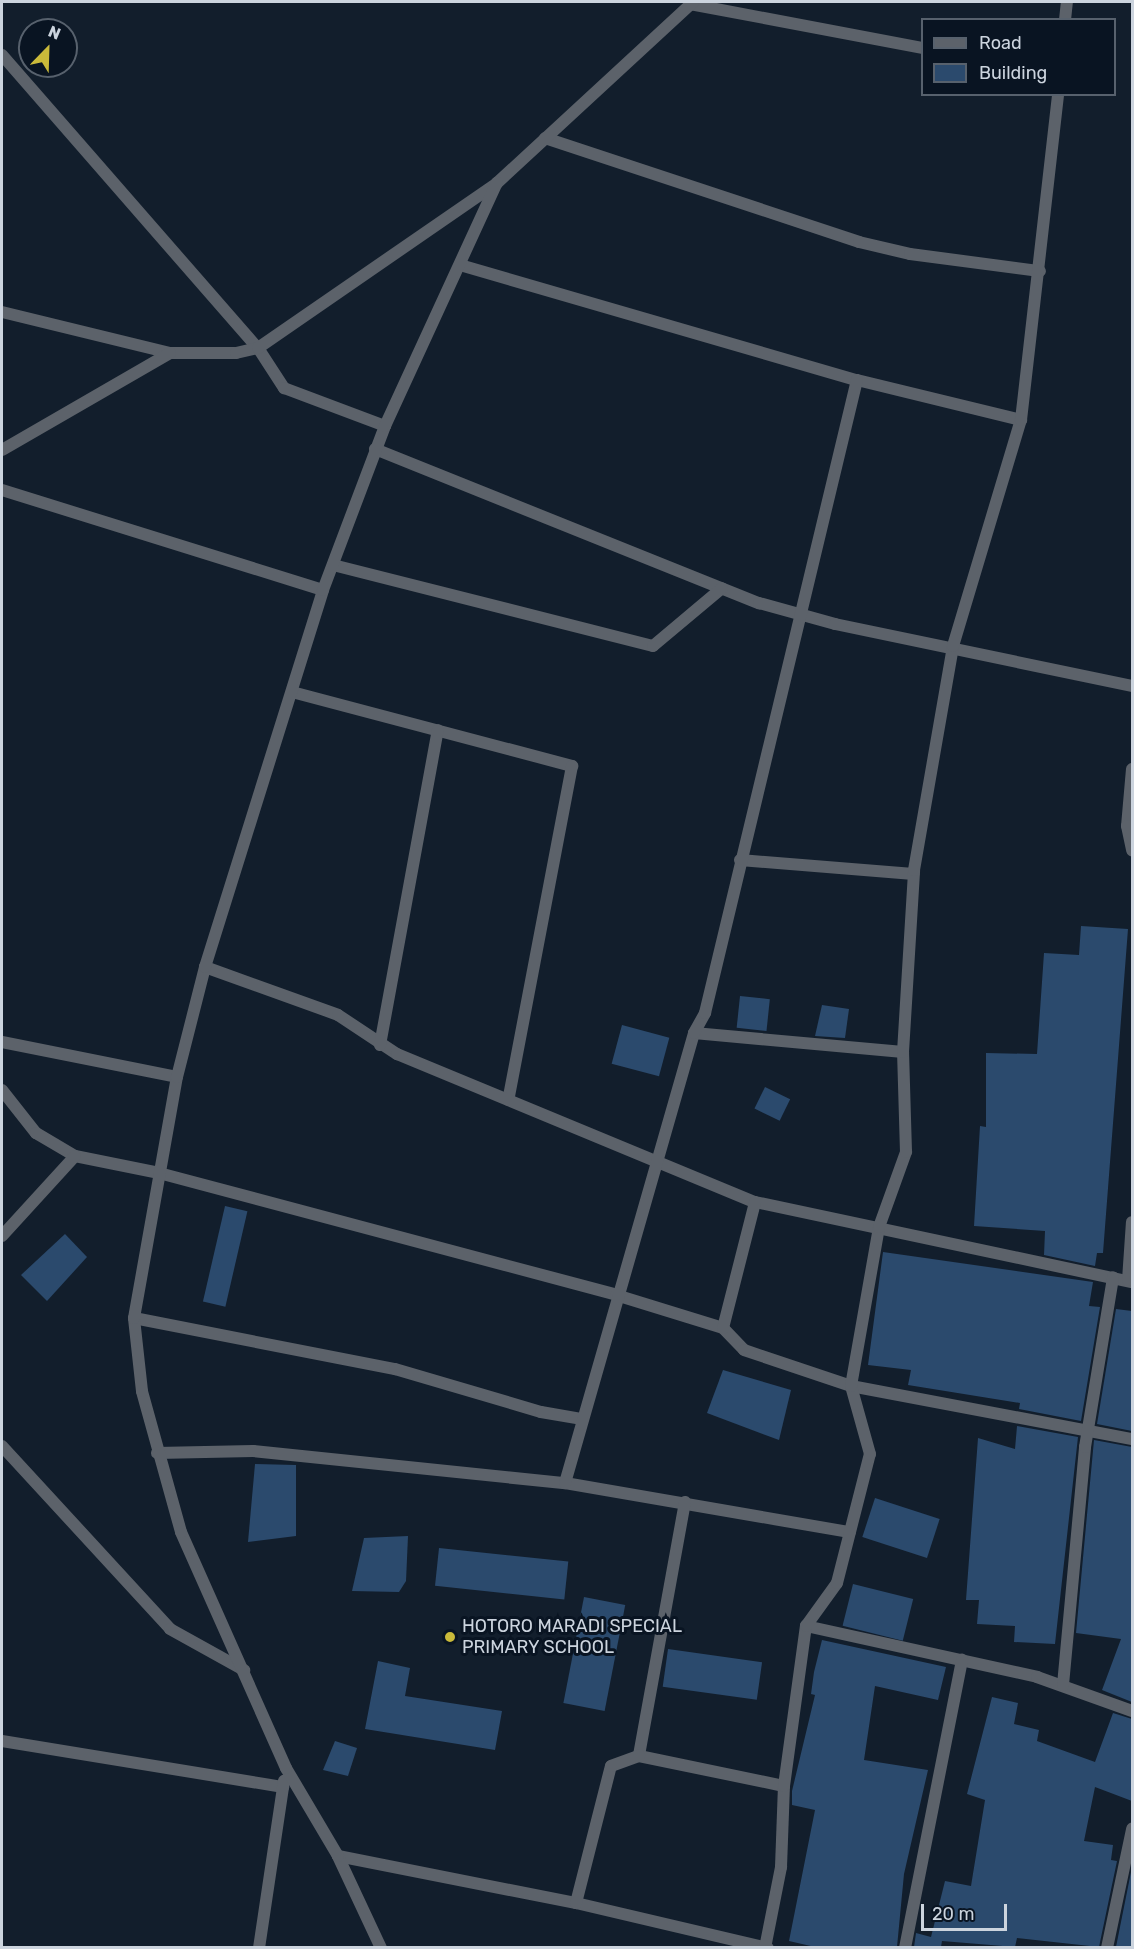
<!DOCTYPE html>
<style>
body{margin:0}
#map{position:relative;width:1134px;height:1949px;overflow:hidden;background:#121e2c;font-family:Rubik,sans-serif}
div>[style]{position:absolute}
.building>*{inset:0;background:#2b4a6d;transform-origin:0 0}
.minor>*{height:12px;margin:-6px;padding:0 6px;transform-origin:6px;border-radius:6px;background:#5c626a}
.dots>*{width:16px;height:16px;translate:-50% -50%;box-sizing:border-box;border:3px solid #091422;border-radius:50%}
span{translate:-50% -50%;white-space:nowrap;text-align:center;line-height:1.15;-webkit-text-stroke:6px #091422;paint-order:stroke}
.poi-label{font-size:18px;color:#ccd4de}
.left{translate:0 -50%;text-align:left}
.frame{position:absolute;inset:0;border:3px solid #ccd4de;pointer-events:none}
.legend{position:absolute;left:921px;top:18px;width:195px;height:78px;box-sizing:border-box;background:#091422;border:2px solid #57616d;margin:0;padding:8px 10px;list-style:none;font-size:18px;color:#ccd4de}
.legend li{display:flex;align-items:center;gap:12px;height:30px}
.legend b{width:30px;border:2px solid #57616d}
.north{position:absolute;left:18px;top:18px;width:60px;height:60px;box-sizing:border-box;background:#091422;border:2px solid #57616d;border-radius:50%;rotate:23deg;font-size:16px;font-weight:700;line-height:24px;text-align:center;color:#ccd4de}
.north::after{content:'';display:block;margin:auto;width:21px;height:27px;background:#caba3a;clip-path:polygon(50% 0,100% 100%,50% 72%,0 100%)}
.scale{position:absolute;left:921px;top:1904px;width:86px;height:27px;box-sizing:border-box;border:3px solid #ccd4de;border-top:0;padding-left:8px;font-size:18px;line-height:21px;white-space:nowrap;color:#ccd4de;-webkit-text-stroke:4px #091422;paint-order:stroke}
</style>
<div id="map">
<div class="building">
<div style="clip-path:polygon(1081px 926px,1128px 929px,1103px 1253px,1097px 1253px,1095px 1266px,1044px 1255px,1045px 1231px,974px 1226px,980px 1126px,986px 1127px,986px 1053px,1037px 1054px,1044px 953px,1079px 955px)"></div>
<div style="left:740px;top:996px;width:30px;height:32px;rotate:6deg"></div>
<div style="clip-path:polygon(822px 1005px,849px 1009px,845px 1038px,815px 1036px)"></div>
<div style="left:622px;top:1025px;width:49px;height:40px;rotate:15deg"></div>
<div style="left:765px;top:1087px;width:28px;height:24px;rotate:26deg"></div>
<div style="left:225px;top:1206px;width:23px;height:98px;rotate:13deg"></div>
<div style="clip-path:polygon(65px 1234px,87px 1257px,47px 1301px,21px 1275px)"></div>
<div style="clip-path:polygon(883px 1252px,1093px 1282px,1089px 1306px,1100px 1307px,1081px 1421px,1019px 1409px,1020px 1403px,908px 1385px,911px 1370px,868px 1365px)"></div>
<div style="clip-path:polygon(1116px 1309px,1132px 1311px,1132px 1431px,1097px 1424px)"></div>
<div style="clip-path:polygon(723px 1370px,791px 1390px,779px 1440px,707px 1413px)"></div>
<div style="clip-path:polygon(1017px 1426px,1078px 1437px,1055px 1644px,1014px 1642px,1015px 1626px,977px 1624px,979px 1600px,966px 1600px,978px 1438px,1015px 1449px)"></div>
<div style="clip-path:polygon(1094px 1440px,1132px 1447px,1132px 1702px,1102px 1690px,1121px 1639px,1076px 1633px)"></div>
<div style="clip-path:polygon(255px 1464px,296px 1465px,296px 1536px,248px 1542px)"></div>
<div style="left:875px;top:1498px;width:68px;height:41px;rotate:18deg"></div>
<div style="clip-path:polygon(408px 1536px,406px 1581px,399px 1592px,352px 1591px,364px 1538px)"></div>
<div style="left:439px;top:1548px;width:130px;height:38px;rotate:6deg"></div>
<div style="left:853px;top:1584px;width:62px;height:43px;rotate:14deg"></div>
<div style="left:584px;top:1597px;width:42px;height:108px;rotate:11deg"></div>
<div style="clip-path:polygon(822px 1640px,946px 1667px,938px 1700px,875px 1686px,864px 1760px,928px 1770px,904px 1874px,897px 1947px,815px 1947px,789px 1941px,815px 1810px,792px 1805px,792px 1791px,815px 1695px,811px 1694px,814px 1672px)"></div>
<div style="left:668px;top:1649px;width:95px;height:38px;rotate:8deg"></div>
<div style="clip-path:polygon(378px 1661px,410px 1668px,405px 1696px,502px 1711px,495px 1750px,365px 1729px)"></div>
<div style="clip-path:polygon(992px 1697px,1018px 1703px,1014px 1724px,1039px 1730px,1037px 1741px,1095px 1762px,1113px 1713px,1132px 1719px,1132px 1801px,1095px 1787px,1084px 1841px,1113px 1845px,1111px 1860px,1117px 1861px,1099px 1947px,1017px 1938px,1015px 1947px,942px 1941px,941px 1947px,914px 1947px,916px 1933px,931px 1937px,945px 1881px,971px 1886px,985px 1800px,967px 1794px)"></div>
<div style="clip-path:polygon(335px 1741px,357px 1748px,348px 1776px,323px 1770px)"></div>
<div style="clip-path:polygon(1132px 1867px,1132px 1947px,1116px 1947px)"></div>
</div>
<div class="minor">
<div style="left:690px;top:4px;width:236px;rotate:10.7deg"></div>
<div style="left:1065px;top:20px;width:18px;rotate:-84deg"></div>
<div style="left:2px;top:55px;width:389px;rotate:48.9deg"></div>
<div style="left:258px;top:348px;width:48px;rotate:57deg"></div>
<div style="left:284px;top:388px;width:108px;rotate:20.6deg"></div>
<div style="left:545px;top:138px;width:331px;rotate:18.3deg"></div>
<div style="left:859px;top:242px;width:52px;rotate:13.2deg"></div>
<div style="left:910px;top:254px;width:131px;rotate:7.5deg"></div>
<div style="left:460px;top:265px;width:413px;rotate:16.2deg"></div>
<div style="left:857px;top:380px;width:169px;rotate:13.7deg"></div>
<div style="left:2px;top:312px;width:173px;rotate:13.7deg"></div>
<div style="left:170px;top:353px;width:66px"></div>
<div style="left:236px;top:353px;width:23px;rotate:-13deg"></div>
<div style="left:258px;top:348px;width:290px;rotate:-34.6deg"></div>
<div style="left:497px;top:183px;width:267px;rotate:-42.7deg"></div>
<div style="left:375px;top:449px;width:414px;rotate:21.9deg"></div>
<div style="left:759px;top:603px;width:79px;rotate:15.4deg"></div>
<div style="left:835px;top:624px;width:303px;rotate:11.8deg"></div>
<div style="left:2px;top:450px;width:194px;rotate:-30deg"></div>
<div style="left:2px;top:490px;width:336px;rotate:17.3deg"></div>
<div style="left:333px;top:565px;width:330px;rotate:14.2deg"></div>
<div style="left:653px;top:646px;width:90px;rotate:-40deg"></div>
<div style="left:292px;top:692px;width:290px;rotate:14.8deg"></div>
<div style="left:572px;top:766px;width:340px;rotate:100.8deg"></div>
<div style="left:1132px;top:769px;width:57px;rotate:95deg"></div>
<div style="left:1127px;top:826px;width:25px;rotate:78deg"></div>
<div style="left:740px;top:860px;width:174px;rotate:4.6deg"></div>
<div style="left:205px;top:967px;width:141px;rotate:19.8deg"></div>
<div style="left:338px;top:1015px;width:71px;rotate:33.5deg"></div>
<div style="left:397px;top:1054px;width:387px;rotate:22.5deg"></div>
<div style="left:755px;top:1202px;width:385px;rotate:12deg"></div>
<div style="left:694px;top:1033px;width:210px;rotate:5.2deg"></div>
<div style="left:2px;top:1042px;width:178px;rotate:11.3deg"></div>
<div style="left:380px;top:1045px;width:320px;rotate:-79.6deg"></div>
<div style="left:2px;top:1090px;width:55px;rotate:51.7deg"></div>
<div style="left:36px;top:1133px;width:45px;rotate:30.5deg"></div>
<div style="left:75px;top:1156px;width:86px;rotate:11.4deg"></div>
<div style="left:159px;top:1173px;width:473px;rotate:14.9deg"></div>
<div style="left:616px;top:1295px;width:112px;rotate:17.1deg"></div>
<div style="left:723px;top:1328px;width:30px;rotate:46deg"></div>
<div style="left:744px;top:1350px;width:113px;rotate:18.6deg"></div>
<div style="left:851px;top:1386px;width:286px;rotate:10.7deg"></div>
<div style="left:2px;top:1236px;width:108px;rotate:-47.6deg"></div>
<div style="left:1128px;top:1280px;width:58px;rotate:-86.1deg"></div>
<div style="left:134px;top:1318px;width:266px;rotate:11.1deg"></div>
<div style="left:395px;top:1369px;width:152px;rotate:16.4deg"></div>
<div style="left:541px;top:1412px;width:42px;rotate:9.7deg"></div>
<div style="left:723px;top:1328px;width:130px;rotate:-75.7deg"></div>
<div style="left:2px;top:1446px;width:248px;rotate:47.4deg"></div>
<div style="left:170px;top:1629px;width:85px;rotate:29deg"></div>
<div style="left:157px;top:1453px;width:96px;rotate:-1.2deg"></div>
<div style="left:253px;top:1451px;width:314px;rotate:5.9deg"></div>
<div style="left:565px;top:1483px;width:289px;rotate:9.8deg"></div>
<div style="left:565px;top:1483px;width:468px;rotate:-74deg"></div>
<div style="left:694px;top:1033px;width:23px;rotate:-61deg"></div>
<div style="left:705px;top:1013px;width:651px;rotate:-76.5deg"></div>
<div style="left:685px;top:1502px;width:258px;rotate:100.3deg"></div>
<div style="left:639px;top:1756px;width:148px;rotate:11.7deg"></div>
<div style="left:806px;top:1626px;width:237px;rotate:12.4deg"></div>
<div style="left:1037px;top:1677px;width:101px;rotate:19.7deg"></div>
<div style="left:1063px;top:1685px;width:239px;rotate:-84.7deg"></div>
<div style="left:1085px;top:1447px;width:172px;rotate:-80.6deg"></div>
<div style="left:2px;top:1741px;width:285px;rotate:9.3deg"></div>
<div style="left:338px;top:1856px;width:243px;rotate:11.2deg"></div>
<div style="left:576px;top:1903px;width:197px;rotate:13.2deg"></div>
<div style="left:576px;top:1903px;width:141px;rotate:-75.7deg"></div>
<div style="left:611px;top:1766px;width:30px;rotate:-20deg"></div>
<div style="left:259px;top:1948px;width:169px;rotate:-81.5deg"></div>
<div style="left:381px;top:1948px;width:102px;rotate:-115.1deg"></div>
<div style="left:338px;top:1856px;width:102px;rotate:-120.6deg"></div>
<div style="left:286px;top:1768px;width:258px;rotate:-114deg"></div>
<div style="left:181px;top:1532px;width:146px;rotate:-105.5deg"></div>
<div style="left:142px;top:1391px;width:73px;rotate:-96.3deg"></div>
<div style="left:134px;top:1318px;width:245px;rotate:-79.9deg"></div>
<div style="left:177px;top:1077px;width:114px;rotate:-75.7deg"></div>
<div style="left:205px;top:967px;width:395px;rotate:-72.6deg"></div>
<div style="left:323px;top:590px;width:175px;rotate:-69.3deg"></div>
<div style="left:385px;top:426px;width:268px;rotate:-65.3deg"></div>
<div style="left:765px;top:1948px;width:83px;rotate:-78.8deg"></div>
<div style="left:781px;top:1867px;width:81px;rotate:-87.9deg"></div>
<div style="left:784px;top:1786px;width:162px;rotate:-82.2deg"></div>
<div style="left:806px;top:1626px;width:53px;rotate:-54.2deg"></div>
<div style="left:837px;top:1583px;width:133px;rotate:-75.7deg"></div>
<div style="left:870px;top:1454px;width:71px;rotate:-105.6deg"></div>
<div style="left:851px;top:1386px;width:161px;rotate:-80deg"></div>
<div style="left:879px;top:1227px;width:80px;rotate:-70.2deg"></div>
<div style="left:906px;top:1152px;width:100px;rotate:-91.7deg"></div>
<div style="left:903px;top:1052px;width:182px;rotate:-86.5deg"></div>
<div style="left:914px;top:870px;width:227px;rotate:-80.1deg"></div>
<div style="left:953px;top:646px;width:236px;rotate:-73.3deg"></div>
<div style="left:1021px;top:420px;width:328px;rotate:-83.5deg"></div>
<div style="left:905px;top:1948px;width:294px;rotate:-78.8deg"></div>
<div style="left:1107px;top:1948px;width:122px;rotate:-78.1deg"></div>
</div>
<div class="dots">
<div style="left:450px;top:1637px;background:#caba3a"></div>
</div>
<div class="poi-label">
<span class="left" style="left:462px;top:1637px">HOTORO MARADI SPECIAL<br>PRIMARY SCHOOL</span>
</div>
<div class="frame"></div>
<ul class="legend">
<li><b style="height:8px;background:#5c626a"></b>Road</li>
<li><b style="height:16px;background:#2b4a6d"></b>Building</li>
</ul>
<div class="north">N</div>
<div class="scale">20 m</div>
</div>
